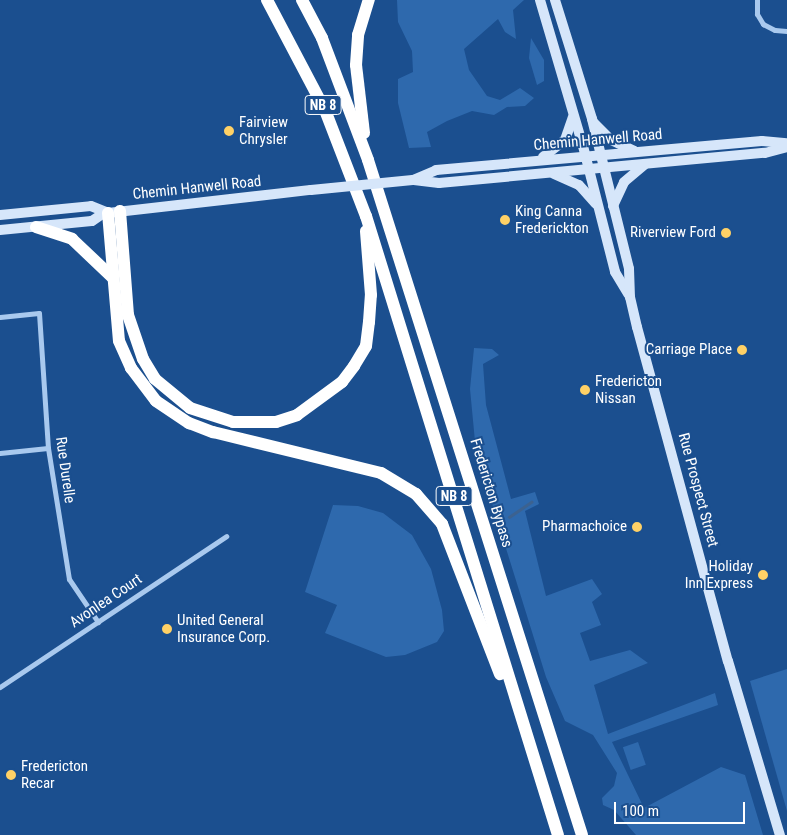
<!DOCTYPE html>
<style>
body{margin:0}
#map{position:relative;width:787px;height:835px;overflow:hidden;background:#1b4f8f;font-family:"Roboto Condensed",sans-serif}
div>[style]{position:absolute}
.green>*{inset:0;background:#2e69ad;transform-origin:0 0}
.stream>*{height:2.5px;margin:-1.25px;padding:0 1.25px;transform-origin:1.25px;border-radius:1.25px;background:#3c6290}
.street>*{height:5px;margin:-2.5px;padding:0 2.5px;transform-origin:2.5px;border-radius:2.5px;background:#a9c9ee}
.secondary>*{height:10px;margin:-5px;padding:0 5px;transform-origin:5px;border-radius:5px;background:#d6e6fa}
.highway>*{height:12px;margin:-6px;padding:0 6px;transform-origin:6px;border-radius:6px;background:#fff}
.secondary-bridge>*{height:10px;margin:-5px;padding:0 5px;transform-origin:5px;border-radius:5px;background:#d6e6fa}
.dots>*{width:14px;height:14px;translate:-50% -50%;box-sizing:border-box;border:2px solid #1b4f8f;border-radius:50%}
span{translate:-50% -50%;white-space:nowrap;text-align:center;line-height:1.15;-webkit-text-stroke:4px #1b4f8f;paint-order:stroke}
.shield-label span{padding:1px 4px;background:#1b4f8f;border:1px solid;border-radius:4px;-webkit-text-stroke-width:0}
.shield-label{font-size:14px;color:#fff;font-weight:700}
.poi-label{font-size:15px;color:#fff}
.left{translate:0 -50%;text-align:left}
.right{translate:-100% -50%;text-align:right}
.street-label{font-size:15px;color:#fff}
.scale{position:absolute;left:614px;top:802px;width:131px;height:22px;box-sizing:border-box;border:2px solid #fff;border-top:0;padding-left:6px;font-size:15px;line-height:18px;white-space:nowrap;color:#fff;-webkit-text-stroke:4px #1b4f8f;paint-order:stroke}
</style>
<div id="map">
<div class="green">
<div style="clip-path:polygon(397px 0,524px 0,513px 10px,516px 39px,505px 32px,498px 19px,464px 49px,469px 70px,487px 96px,500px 100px,520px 88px,534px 98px,525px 106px,507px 107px,494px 115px,472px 111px,447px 121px,427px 132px,431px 147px,409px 148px,398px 103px,398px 79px,413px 72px,412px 51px,398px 22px)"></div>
<div style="clip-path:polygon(531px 38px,544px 60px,544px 81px,537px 85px,529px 58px)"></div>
<div style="clip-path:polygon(474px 348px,492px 349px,499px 355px,483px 364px,486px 405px,511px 499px,535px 492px,539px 504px,525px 511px,546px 596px,592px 579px,602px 594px,592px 602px,601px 625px,580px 633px,590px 661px,630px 650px,648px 663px,594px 685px,608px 734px,715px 693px,718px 705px,612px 742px,644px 808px,721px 767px,745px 775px,763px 835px,636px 835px,614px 810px,603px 805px,602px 798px,614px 786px,617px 773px,593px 735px,565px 721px,546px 677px,476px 452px,470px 389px)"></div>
<div style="clip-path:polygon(333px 505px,358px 506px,383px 513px,412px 535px,431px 569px,442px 610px,444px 631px,437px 642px,405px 655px,386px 657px,325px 633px,337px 605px,305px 592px)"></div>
<div style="clip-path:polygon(787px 669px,787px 811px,750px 681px)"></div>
<div style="left:638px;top:742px;width:24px;height:16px;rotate:71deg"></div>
</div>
<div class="stream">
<div style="left:509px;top:517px;width:27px;rotate:-34deg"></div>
</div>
<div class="street">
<div style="left:757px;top:0;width:14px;rotate:90deg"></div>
<div style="left:757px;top:14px;width:12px;rotate:59deg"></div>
<div style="left:763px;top:24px;width:13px;rotate:27deg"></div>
<div style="left:775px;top:30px;width:12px;rotate:5deg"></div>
<div style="left:0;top:317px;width:39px;rotate:-6deg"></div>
<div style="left:39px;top:313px;width:135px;rotate:86.2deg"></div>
<div style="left:48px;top:448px;width:133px;rotate:80.9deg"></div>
<div style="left:69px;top:579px;width:52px;rotate:56deg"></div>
<div style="left:0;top:453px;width:48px;rotate:-5.9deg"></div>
<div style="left:0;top:687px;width:272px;rotate:-33.7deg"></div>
</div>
<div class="secondary">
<div style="left:540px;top:0;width:152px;rotate:73.6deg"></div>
<div style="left:583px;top:146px;width:130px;rotate:75.7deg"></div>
<div style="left:615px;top:272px;width:26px;rotate:59deg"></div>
<div style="left:555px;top:0;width:125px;rotate:72.7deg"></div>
<div style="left:592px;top:119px;width:154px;rotate:76.1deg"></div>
<div style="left:629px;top:269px;width:28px;rotate:88deg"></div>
<div style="left:630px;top:297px;width:31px;rotate:77deg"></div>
<div style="left:637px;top:327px;width:346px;rotate:74.8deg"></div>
<div style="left:728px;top:661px;width:182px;rotate:73.4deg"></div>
<div style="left:594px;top:123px;width:24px;rotate:45deg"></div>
<div style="left:611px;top:140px;width:26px;rotate:25deg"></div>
<div style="left:543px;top:157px;width:28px;rotate:-38deg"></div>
<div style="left:565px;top:140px;width:24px;rotate:-71deg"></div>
<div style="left:554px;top:174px;width:27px;rotate:24deg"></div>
<div style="left:579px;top:185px;width:25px;rotate:48deg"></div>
<div style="left:413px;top:180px;width:25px;rotate:-23deg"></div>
<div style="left:436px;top:170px;width:327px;rotate:-5.1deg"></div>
<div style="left:762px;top:141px;width:25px;rotate:5deg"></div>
<div style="left:414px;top:180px;width:25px;rotate:7deg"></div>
<div style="left:439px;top:183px;width:327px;rotate:-5.3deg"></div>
<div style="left:765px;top:153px;width:23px;rotate:-15deg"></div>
<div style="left:613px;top:206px;width:26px;rotate:-65deg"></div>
<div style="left:624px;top:182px;width:26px;rotate:-40deg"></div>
<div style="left:0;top:215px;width:91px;rotate:-5.6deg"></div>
<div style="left:91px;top:206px;width:18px;rotate:22deg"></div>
<div style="left:108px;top:213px;width:204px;rotate:-6.5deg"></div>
<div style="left:0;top:230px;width:92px;rotate:-5.6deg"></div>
<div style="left:92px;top:221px;width:14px;rotate:-34deg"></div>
</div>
<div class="highway">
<div style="left:267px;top:0;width:124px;rotate:62.2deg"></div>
<div style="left:325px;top:110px;width:114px;rotate:68.9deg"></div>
<div style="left:366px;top:216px;width:648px;rotate:72.77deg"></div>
<div style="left:302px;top:0;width:43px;rotate:62.2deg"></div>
<div style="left:322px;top:38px;width:130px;rotate:69.3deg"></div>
<div style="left:368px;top:160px;width:708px;rotate:72.41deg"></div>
<div style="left:364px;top:133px;width:68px;rotate:-96.7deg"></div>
<div style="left:356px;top:65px;width:30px;rotate:-86deg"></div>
<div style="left:358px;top:35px;width:37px;rotate:-73deg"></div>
<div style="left:120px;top:211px;width:104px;rotate:85.6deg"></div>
<div style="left:128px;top:315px;width:46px;rotate:71.2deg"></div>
<div style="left:143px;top:359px;width:23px;rotate:59deg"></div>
<div style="left:155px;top:379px;width:45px;rotate:39.6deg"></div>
<div style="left:190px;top:408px;width:45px;rotate:18deg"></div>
<div style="left:233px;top:422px;width:43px"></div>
<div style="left:276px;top:422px;width:22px;rotate:-18deg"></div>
<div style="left:297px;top:415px;width:56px;rotate:-36.3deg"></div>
<div style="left:342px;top:382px;width:20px;rotate:-53deg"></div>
<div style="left:354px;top:366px;width:23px;rotate:-59deg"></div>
<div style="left:366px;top:346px;width:24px;rotate:-83deg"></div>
<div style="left:369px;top:322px;width:27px;rotate:-86deg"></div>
<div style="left:371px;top:295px;width:64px;rotate:-94.5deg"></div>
<div style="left:108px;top:213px;width:128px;rotate:85.1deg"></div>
<div style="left:119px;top:341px;width:30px;rotate:66deg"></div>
<div style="left:131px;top:368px;width:41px;rotate:52.9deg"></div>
<div style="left:156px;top:401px;width:40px;rotate:34deg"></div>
<div style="left:189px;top:423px;width:26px;rotate:21deg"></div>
<div style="left:213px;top:432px;width:173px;rotate:13.7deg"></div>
<div style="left:381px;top:473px;width:41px;rotate:31deg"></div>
<div style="left:416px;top:494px;width:40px;rotate:49deg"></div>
<div style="left:442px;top:524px;width:161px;rotate:68.9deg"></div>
<div style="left:36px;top:227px;width:38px;rotate:18deg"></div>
<div style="left:72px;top:239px;width:55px;rotate:43.5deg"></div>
</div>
<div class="secondary-bridge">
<div style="left:311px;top:190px;width:102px;rotate:-5.6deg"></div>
</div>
<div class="dots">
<div style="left:229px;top:131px;background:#ffd166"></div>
<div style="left:505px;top:220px;background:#ffd166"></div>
<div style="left:726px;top:233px;background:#ffd166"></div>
<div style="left:742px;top:350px;background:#ffd166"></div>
<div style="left:585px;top:390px;background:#ffd166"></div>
<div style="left:637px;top:527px;background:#ffd166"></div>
<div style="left:763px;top:575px;background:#ffd166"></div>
<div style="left:167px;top:629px;background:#ffd166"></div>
<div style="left:11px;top:775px;background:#ffd166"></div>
</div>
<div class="shield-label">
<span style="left:323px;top:105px">NB 8</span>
<span style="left:454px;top:496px">NB 8</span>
</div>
<div class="poi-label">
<span class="left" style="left:239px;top:131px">Fairview<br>Chrysler</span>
<span class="left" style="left:515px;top:220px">King Canna<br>Frederickton</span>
<span class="right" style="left:716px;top:233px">Riverview Ford</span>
<span class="right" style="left:732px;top:350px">Carriage Place</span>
<span class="left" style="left:595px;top:390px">Fredericton<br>Nissan</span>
<span class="right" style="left:627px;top:527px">Pharmachoice</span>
<span class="right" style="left:753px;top:575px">Holiday<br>Inn Express</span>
<span class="left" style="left:177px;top:629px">United General<br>Insurance Corp.</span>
<span class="left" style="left:21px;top:775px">Fredericton<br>Recar</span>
</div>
<div class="street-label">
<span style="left:598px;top:140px;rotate:-5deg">Chemin Hanwell Road</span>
<span style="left:197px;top:188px;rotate:-6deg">Chemin Hanwell Road</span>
<span style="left:65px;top:470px;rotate:82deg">Rue Durelle</span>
<span style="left:698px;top:490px;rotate:75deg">Rue Prospect Street</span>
<span style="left:491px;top:493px;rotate:73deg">Fredericton Bypass</span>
<span style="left:106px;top:601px;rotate:-34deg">Avonlea Court</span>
</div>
<div class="scale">100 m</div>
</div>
